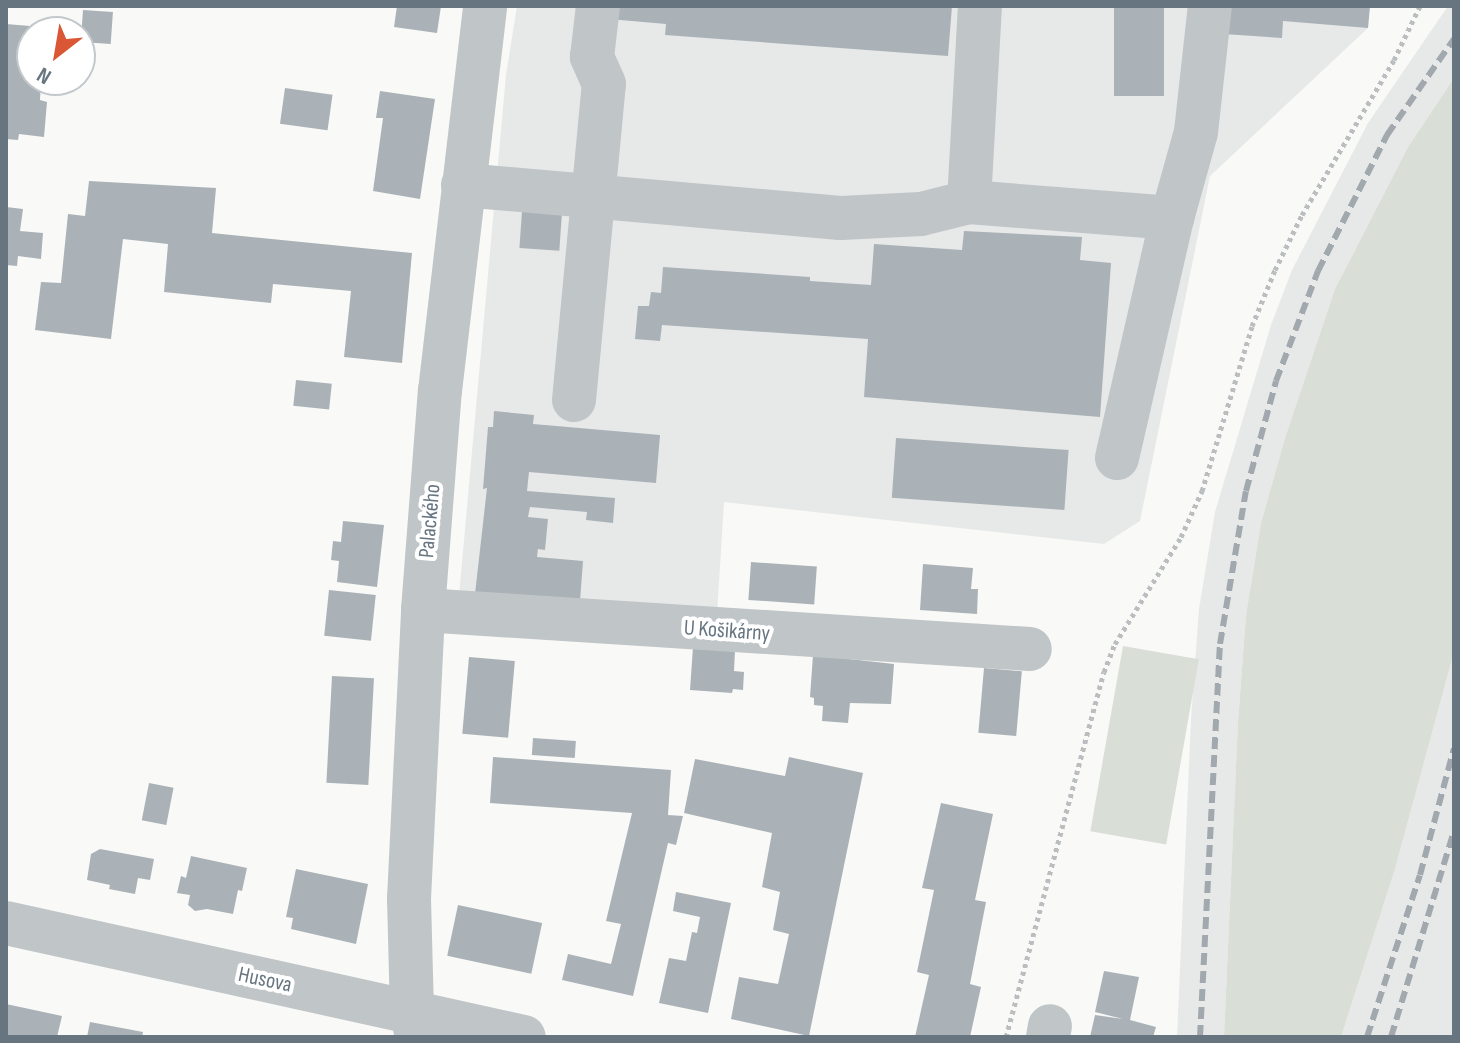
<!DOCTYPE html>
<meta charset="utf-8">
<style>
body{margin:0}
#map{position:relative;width:1460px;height:1043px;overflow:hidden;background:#f9f9f7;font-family:"Sofia Sans Condensed",sans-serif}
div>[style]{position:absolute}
.built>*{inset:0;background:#e7e8e8}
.green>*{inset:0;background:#d9ded6;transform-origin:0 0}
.building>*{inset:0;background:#aab2b7;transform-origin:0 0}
.path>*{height:5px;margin-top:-2.5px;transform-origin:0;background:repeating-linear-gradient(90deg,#bbbec0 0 4px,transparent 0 8px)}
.minor>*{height:44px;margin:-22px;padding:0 22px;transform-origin:22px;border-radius:22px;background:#c0c5c8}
.rail>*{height:6px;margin-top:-3px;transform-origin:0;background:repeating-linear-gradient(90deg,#a2a9ae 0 12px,transparent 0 18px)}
span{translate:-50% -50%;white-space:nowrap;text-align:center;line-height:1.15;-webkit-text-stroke:8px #fff;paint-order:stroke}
.street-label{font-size:22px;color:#667580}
.frame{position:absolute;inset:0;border:8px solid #667580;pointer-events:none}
.north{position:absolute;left:16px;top:16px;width:80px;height:80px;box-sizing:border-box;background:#fff;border:2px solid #c2c8cc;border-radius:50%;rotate:211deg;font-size:22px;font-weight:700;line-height:32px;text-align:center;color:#667580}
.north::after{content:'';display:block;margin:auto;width:28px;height:36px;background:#da5736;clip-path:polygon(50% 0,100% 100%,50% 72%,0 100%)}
</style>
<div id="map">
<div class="built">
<div style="clip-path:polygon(517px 6px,1370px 6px,1368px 28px,1210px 176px,1140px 521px,1104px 544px,724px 502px,715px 647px,456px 629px,506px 75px)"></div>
<div style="clip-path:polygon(1448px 6px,1454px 6px,1454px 78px,1408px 147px,1335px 289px,1285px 438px,1261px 523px,1246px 615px,1238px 722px,1224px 1037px,1177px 1037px,1191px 719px,1199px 609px,1215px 512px,1271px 325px,1292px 270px,1368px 123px)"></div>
<div style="clip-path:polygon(1454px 652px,1454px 1037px,1341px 1037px,1395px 869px)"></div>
</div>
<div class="green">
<div style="clip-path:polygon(1454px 78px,1454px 652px,1395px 869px,1341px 1037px,1224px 1037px,1238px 722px,1246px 615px,1261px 523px,1285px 438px,1335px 289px,1408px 147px)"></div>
<div style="left:1123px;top:646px;width:77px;height:188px;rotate:10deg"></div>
</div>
<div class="building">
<div style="clip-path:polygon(397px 6px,441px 6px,437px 33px,394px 27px)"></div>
<div style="clip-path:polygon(610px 6px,952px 6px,948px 56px,665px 35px,666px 24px,609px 19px)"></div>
<div style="left:1114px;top:6px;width:50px;height:90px"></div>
<div style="clip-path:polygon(1226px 6px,1370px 6px,1368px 28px,1283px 21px,1282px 38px,1224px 34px)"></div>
<div style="left:83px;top:10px;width:30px;height:32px;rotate:4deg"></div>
<div style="clip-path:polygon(6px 24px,30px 26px,32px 80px,41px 80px,40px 100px,47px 102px,44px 137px,19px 134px,18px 140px,6px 139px)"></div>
<div style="left:285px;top:88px;width:48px;height:36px;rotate:8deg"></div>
<div style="clip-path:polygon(380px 91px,435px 99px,420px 199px,373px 191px,383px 118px,376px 118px)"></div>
<div style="clip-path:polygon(89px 181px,216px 188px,212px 233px,412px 253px,402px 363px,344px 357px,351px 291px,273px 284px,271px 303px,164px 292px,168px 244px,123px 239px,111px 339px,35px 330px,41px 282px,61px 283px,68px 214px,85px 216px)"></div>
<div style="clip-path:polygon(6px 207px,23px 209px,20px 231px,43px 233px,41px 259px,18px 256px,17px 266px,6px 265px)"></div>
<div style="left:522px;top:211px;width:40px;height:37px;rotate:4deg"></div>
<div style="clip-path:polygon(964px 231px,1082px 237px,1080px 260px,1111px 263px,1100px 417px,864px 397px,868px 339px,662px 325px,660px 341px,635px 339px,638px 306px,649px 306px,651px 292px,661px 293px,663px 267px,810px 277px,810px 281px,871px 285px,874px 244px,962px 250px)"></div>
<div style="left:296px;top:380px;width:36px;height:26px;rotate:6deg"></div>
<div style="clip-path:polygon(494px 411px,534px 415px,533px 424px,660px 435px,656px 483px,529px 472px,527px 491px,615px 498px,613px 523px,586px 520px,587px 512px,530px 507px,528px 517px,548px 519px,545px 550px,538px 549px,537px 557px,583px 561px,580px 601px,475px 594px,487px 488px,483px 489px,488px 427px,493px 427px)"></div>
<div style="left:896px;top:438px;width:173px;height:60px;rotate:4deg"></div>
<div style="clip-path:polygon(343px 521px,384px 525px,377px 587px,337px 582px,339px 561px,331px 560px,333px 541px,341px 542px)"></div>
<div style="left:751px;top:562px;width:66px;height:38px;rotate:4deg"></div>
<div style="clip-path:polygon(923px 564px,973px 568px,971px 589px,978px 589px,977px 614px,920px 610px)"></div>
<div style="left:329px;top:590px;width:47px;height:46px;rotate:6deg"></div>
<div style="clip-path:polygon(693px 647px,735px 650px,734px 671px,744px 672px,743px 690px,733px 689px,732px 693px,690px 690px)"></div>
<div style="clip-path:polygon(813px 655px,894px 664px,891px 704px,850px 703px,848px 723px,822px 721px,823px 706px,814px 705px,814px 698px,810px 697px)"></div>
<div style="left:469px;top:657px;width:46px;height:77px;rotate:5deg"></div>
<div style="left:984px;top:668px;width:38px;height:65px;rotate:5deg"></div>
<div style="left:332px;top:676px;width:42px;height:107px;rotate:3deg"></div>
<div style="left:533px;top:738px;width:43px;height:17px;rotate:4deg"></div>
<div style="clip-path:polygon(493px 757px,671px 770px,668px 815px,683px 816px,676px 845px,668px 843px,633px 996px,562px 980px,568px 954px,611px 964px,621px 924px,606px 921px,632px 813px,490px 803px)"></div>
<div style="clip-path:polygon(789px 757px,863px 773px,809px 1036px,731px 1019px,739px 977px,778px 984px,789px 934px,773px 930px,780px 892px,762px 887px,772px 833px,684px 813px,695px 759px,785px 776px)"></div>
<div style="left:149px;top:783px;width:25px;height:38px;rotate:11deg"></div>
<div style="clip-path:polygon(941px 803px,993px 814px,975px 900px,986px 902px,970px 984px,981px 987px,970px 1037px,915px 1037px,929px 975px,917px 972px,934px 890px,922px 888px)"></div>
<div style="clip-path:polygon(100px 849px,154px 859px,150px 880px,138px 878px,135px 894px,109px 889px,110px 885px,87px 880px,91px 854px)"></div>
<div style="clip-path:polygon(191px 856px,247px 868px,242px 891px,238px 890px,233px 914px,207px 909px,195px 911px,188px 905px,190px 895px,177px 893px,181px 876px,186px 878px)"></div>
<div style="clip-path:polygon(296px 869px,368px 884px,356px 944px,291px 929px,293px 918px,286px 917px)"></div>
<div style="clip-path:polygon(676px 892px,731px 903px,708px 1013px,659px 1003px,669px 958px,686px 961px,692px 932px,697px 933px,700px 917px,673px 911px)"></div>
<div style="left:458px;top:905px;width:86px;height:52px;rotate:12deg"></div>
<div style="clip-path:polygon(1104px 971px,1139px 977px,1130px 1020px,1156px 1027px,1153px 1037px,1090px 1037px,1095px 1015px,1123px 1019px,1095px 1012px)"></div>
<div style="clip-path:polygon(6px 1004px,62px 1016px,57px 1037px,6px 1037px)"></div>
<div style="clip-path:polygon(90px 1022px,143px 1032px,142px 1037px,87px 1037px)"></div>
</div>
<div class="path">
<div style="left:1006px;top:1037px;width:378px;rotate:-75deg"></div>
<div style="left:1104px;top:672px;width:30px;rotate:-69deg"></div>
<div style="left:1115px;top:644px;width:126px;rotate:-58.3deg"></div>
<div style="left:1181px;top:537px;width:51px;rotate:-65.5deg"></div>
<div style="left:1202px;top:491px;width:172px;rotate:-73.1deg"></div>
<div style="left:1252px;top:326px;width:61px;rotate:-67.7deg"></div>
<div style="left:1275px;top:270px;width:61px;rotate:-63.9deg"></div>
<div style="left:1302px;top:215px;width:180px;rotate:-59.3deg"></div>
<div style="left:1394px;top:60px;width:60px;rotate:-64.3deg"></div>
</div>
<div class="minor">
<div style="left:463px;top:185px;width:379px;rotate:5deg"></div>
<div style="left:841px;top:218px;width:80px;rotate:-2.9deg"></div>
<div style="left:921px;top:214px;width:49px;rotate:-14deg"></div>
<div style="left:969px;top:202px;width:204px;rotate:4.5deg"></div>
<div style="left:1172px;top:218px;width:89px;rotate:-74.4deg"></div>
<div style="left:1196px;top:132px;width:127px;rotate:-83.7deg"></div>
<div style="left:969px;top:202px;width:196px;rotate:-86.8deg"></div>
<div style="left:574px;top:400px;width:317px;rotate:-84.6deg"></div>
<div style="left:604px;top:84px;width:30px;rotate:-114deg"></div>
<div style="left:592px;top:57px;width:51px;rotate:-83.3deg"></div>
<div style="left:1117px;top:458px;width:246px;rotate:-77.1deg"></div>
<div style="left:423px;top:610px;width:608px;rotate:3.68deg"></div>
<div style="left:6px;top:923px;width:530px;rotate:12.41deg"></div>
<div style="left:417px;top:1037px;width:25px;rotate:-102deg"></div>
<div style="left:412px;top:1013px;width:114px;rotate:-91.5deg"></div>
<div style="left:409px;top:899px;width:289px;rotate:-87.2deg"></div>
<div style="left:423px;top:610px;width:220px;rotate:-85.6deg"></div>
<div style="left:440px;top:391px;width:388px;rotate:-83.3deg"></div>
<div style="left:1048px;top:1037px;width:11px;rotate:-80deg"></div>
</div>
<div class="rail">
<div style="left:1200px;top:1037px;width:394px;rotate:-87.1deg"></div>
<div style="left:1220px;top:644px;width:155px;rotate:-80.4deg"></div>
<div style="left:1246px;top:491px;width:114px;rotate:-74.7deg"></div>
<div style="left:1276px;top:381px;width:118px;rotate:-69.1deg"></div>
<div style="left:1318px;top:271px;width:153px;rotate:-63.1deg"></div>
<div style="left:1387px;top:135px;width:117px;rotate:-55.1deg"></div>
<div style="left:1367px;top:1037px;width:170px;rotate:-71.9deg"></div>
<div style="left:1420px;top:875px;width:131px;rotate:-75deg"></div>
<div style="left:1391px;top:1037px;width:215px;rotate:-73deg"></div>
</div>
<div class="street-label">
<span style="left:430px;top:521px;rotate:-85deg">Palackého</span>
<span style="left:727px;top:631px;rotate:4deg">U Košikárny</span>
<span style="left:265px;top:980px;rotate:12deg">Husova</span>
</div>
<div class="frame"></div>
<div class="north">N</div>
</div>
